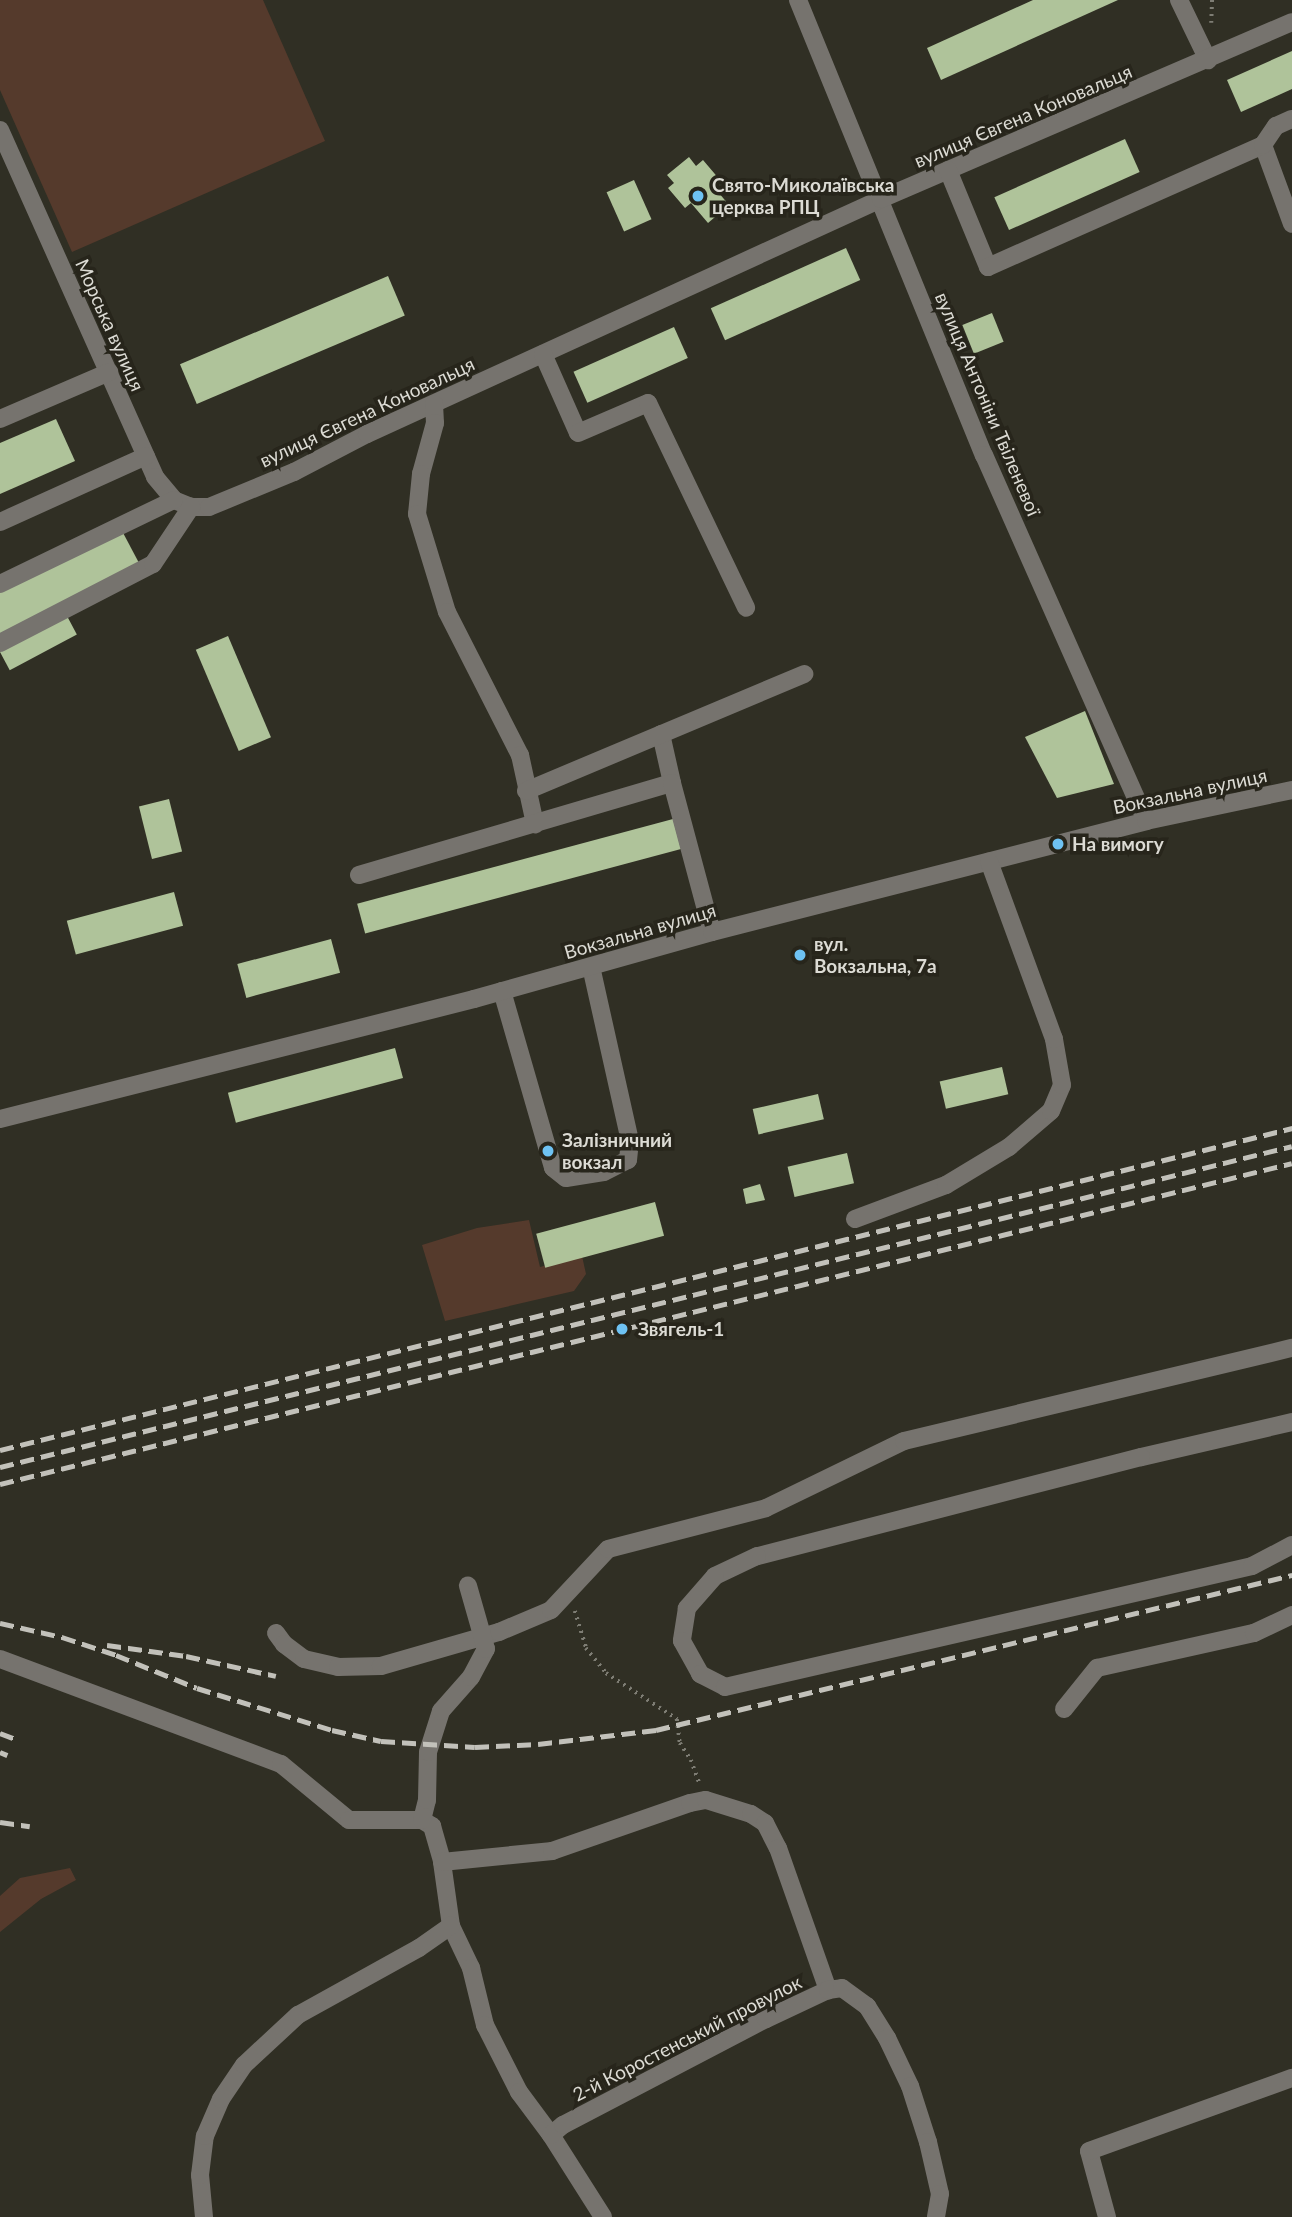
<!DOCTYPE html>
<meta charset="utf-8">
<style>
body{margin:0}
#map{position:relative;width:1292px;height:2217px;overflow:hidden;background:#302f24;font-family:Lato,sans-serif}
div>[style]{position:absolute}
.green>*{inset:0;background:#553a2c}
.building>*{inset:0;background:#afc39a;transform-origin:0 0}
.path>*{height:3.5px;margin-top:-1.75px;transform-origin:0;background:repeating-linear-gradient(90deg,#7e7d74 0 2px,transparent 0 7px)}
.minor>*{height:18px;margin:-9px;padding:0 9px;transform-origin:9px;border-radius:9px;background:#76736e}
.rail>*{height:5px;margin-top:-2.5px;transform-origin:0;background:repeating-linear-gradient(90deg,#c2c1ba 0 14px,transparent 0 21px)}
.dots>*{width:19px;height:19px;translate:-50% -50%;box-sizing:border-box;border:4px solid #27251b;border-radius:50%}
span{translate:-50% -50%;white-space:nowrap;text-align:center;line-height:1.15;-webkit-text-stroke:7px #27251b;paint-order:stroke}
.street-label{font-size:19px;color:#dcdbd4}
.poi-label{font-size:19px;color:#dcdbd4;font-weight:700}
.left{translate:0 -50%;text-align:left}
</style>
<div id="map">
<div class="green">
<div style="clip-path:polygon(0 0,263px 0,325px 141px,72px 252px,0 90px)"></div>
<div style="clip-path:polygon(529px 1220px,540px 1267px,582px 1256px,586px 1274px,574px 1291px,445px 1321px,422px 1245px,477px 1228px)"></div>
<div style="clip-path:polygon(70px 1868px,76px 1880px,41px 1899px,0 1932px,0 1896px,20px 1878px)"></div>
</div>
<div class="building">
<div style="clip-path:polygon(1033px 0,1118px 0,941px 80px,927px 48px)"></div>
<div style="clip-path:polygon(1292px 51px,1292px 89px,1241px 112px,1227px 80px)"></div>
<div style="left:1125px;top:139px;width:36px;height:143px;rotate:66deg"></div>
<div style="clip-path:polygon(689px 157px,696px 166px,703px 160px,720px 180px,713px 186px,729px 205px,708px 223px,691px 203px,685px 208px,668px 188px,674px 183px,667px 175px)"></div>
<div style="left:634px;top:180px;width:43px;height:30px;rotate:66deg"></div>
<div style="left:846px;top:248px;width:35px;height:148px;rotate:66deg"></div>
<div style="left:388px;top:276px;width:43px;height:226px;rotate:67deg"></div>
<div style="left:992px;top:313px;width:31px;height:32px;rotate:68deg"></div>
<div style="left:674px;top:327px;width:34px;height:110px;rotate:66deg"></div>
<div style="clip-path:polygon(56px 419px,75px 461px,0 494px,0 443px)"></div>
<div style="clip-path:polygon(121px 529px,139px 563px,0 635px,0 591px)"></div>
<div style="left:67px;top:616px;width:21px;height:76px;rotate:62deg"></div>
<div style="left:228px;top:636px;width:110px;height:35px;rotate:67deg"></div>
<div style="clip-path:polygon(1085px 711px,1114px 784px,1057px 798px,1025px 737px)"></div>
<div style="left:169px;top:799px;width:54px;height:31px;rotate:76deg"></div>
<div style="left:673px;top:819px;width:31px;height:327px;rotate:75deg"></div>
<div style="left:174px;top:892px;width:35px;height:111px;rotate:75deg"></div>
<div style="left:331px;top:939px;width:35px;height:97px;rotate:75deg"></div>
<div style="left:395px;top:1048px;width:31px;height:173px;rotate:75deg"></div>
<div style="left:1002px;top:1067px;width:28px;height:64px;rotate:77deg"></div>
<div style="left:818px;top:1094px;width:26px;height:67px;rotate:77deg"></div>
<div style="left:847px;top:1153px;width:31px;height:61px;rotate:77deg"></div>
<div style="clip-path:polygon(760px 1184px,765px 1200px,746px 1204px,743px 1189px)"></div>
<div style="left:655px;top:1202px;width:35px;height:123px;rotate:75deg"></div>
</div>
<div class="path">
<div style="left:1211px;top:23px;width:23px;rotate:-88deg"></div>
<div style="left:575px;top:1611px;width:39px;rotate:73deg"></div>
<div style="left:586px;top:1648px;width:32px;rotate:51deg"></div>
<div style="left:606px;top:1673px;width:85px;rotate:32.9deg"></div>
<div style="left:677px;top:1719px;width:24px;rotate:83deg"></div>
<div style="left:680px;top:1743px;width:20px;rotate:57deg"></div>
<div style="left:691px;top:1760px;width:27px;rotate:70deg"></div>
</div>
<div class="minor">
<div style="left:798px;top:0;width:492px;rotate:67.8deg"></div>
<div style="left:984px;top:455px;width:400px;rotate:66.1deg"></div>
<div style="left:1179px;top:0;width:67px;rotate:64.2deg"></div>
<div style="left:0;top:130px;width:380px;rotate:65.9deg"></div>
<div style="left:155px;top:477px;width:30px;rotate:50deg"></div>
<div style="left:174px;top:500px;width:18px;rotate:22deg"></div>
<div style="left:191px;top:507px;width:18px"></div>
<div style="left:209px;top:507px;width:92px;rotate:-22.4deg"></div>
<div style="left:294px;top:472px;width:82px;rotate:-27.5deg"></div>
<div style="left:367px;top:434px;width:565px;rotate:-24.57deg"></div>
<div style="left:881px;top:199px;width:447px;rotate:-23.3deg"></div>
<div style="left:1263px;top:145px;width:84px;rotate:69.8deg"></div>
<div style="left:948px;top:170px;width:105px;rotate:67.6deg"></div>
<div style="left:988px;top:267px;width:301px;rotate:-23.9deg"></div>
<div style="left:1263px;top:145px;width:23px;rotate:-56deg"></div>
<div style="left:1276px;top:126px;width:17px;rotate:-24deg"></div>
<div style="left:543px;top:354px;width:86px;rotate:66.1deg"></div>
<div style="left:578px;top:433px;width:76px;rotate:-23.2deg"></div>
<div style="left:648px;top:403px;width:227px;rotate:64.4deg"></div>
<div style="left:434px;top:404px;width:19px;rotate:87deg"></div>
<div style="left:435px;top:423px;width:53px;rotate:105.4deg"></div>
<div style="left:421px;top:474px;width:40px;rotate:95.7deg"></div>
<div style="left:417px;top:514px;width:102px;rotate:73deg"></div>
<div style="left:447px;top:612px;width:161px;rotate:63deg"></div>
<div style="left:520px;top:755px;width:71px;rotate:77.7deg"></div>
<div style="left:0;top:419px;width:119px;rotate:-23.3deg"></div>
<div style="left:0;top:522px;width:160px;rotate:-24.3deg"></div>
<div style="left:0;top:584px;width:193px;rotate:-25.8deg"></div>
<div style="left:0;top:643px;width:172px;rotate:-27.3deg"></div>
<div style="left:153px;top:564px;width:69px;rotate:-56.3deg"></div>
<div style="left:661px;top:734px;width:50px;rotate:77.3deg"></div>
<div style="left:526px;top:791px;width:302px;rotate:-22.8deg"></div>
<div style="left:359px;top:875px;width:326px;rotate:-16.4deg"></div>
<div style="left:672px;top:783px;width:154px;rotate:75deg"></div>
<div style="left:502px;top:991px;width:184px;rotate:73.9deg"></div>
<div style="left:553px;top:1168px;width:16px;rotate:38deg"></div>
<div style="left:566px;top:1178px;width:38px;rotate:-9deg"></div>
<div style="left:604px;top:1172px;width:27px;rotate:-27deg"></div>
<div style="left:628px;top:1160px;width:19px;rotate:-84deg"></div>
<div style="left:630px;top:1141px;width:178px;rotate:-102.6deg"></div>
<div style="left:0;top:1119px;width:489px;rotate:-14.2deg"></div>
<div style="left:474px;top:999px;width:247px;rotate:-15.7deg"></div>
<div style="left:712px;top:932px;width:448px;rotate:-14.3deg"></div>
<div style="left:1146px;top:821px;width:149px;rotate:-12deg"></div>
<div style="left:855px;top:1219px;width:97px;rotate:-20.5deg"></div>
<div style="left:946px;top:1185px;width:74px;rotate:-31.1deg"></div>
<div style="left:1009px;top:1147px;width:55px;rotate:-40.6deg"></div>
<div style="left:1051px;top:1111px;width:28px;rotate:-67deg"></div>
<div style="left:1062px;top:1085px;width:47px;rotate:-99.9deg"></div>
<div style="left:1054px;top:1039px;width:189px;rotate:-110.1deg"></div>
<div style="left:1292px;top:1422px;width:155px;rotate:166.9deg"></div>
<div style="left:1141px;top:1457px;width:397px;rotate:165.5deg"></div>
<div style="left:757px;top:1556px;width:47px;rotate:154.5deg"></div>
<div style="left:715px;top:1576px;width:43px;rotate:131.2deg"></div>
<div style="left:687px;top:1608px;width:33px;rotate:99deg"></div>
<div style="left:682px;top:1641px;width:38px;rotate:61deg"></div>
<div style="left:700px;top:1674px;width:28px;rotate:27deg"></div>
<div style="left:725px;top:1687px;width:541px;rotate:-12.93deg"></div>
<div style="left:1252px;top:1566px;width:45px;rotate:-27.7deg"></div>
<div style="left:276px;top:1633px;width:14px;rotate:54deg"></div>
<div style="left:284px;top:1644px;width:25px;rotate:37deg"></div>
<div style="left:304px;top:1659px;width:35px;rotate:13deg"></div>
<div style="left:338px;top:1667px;width:43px;rotate:-1.3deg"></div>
<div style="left:381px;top:1666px;width:123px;rotate:-16.1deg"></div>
<div style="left:499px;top:1632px;width:56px;rotate:-22.9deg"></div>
<div style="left:551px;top:1610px;width:83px;rotate:-46.9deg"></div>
<div style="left:608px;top:1549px;width:163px;rotate:-14.5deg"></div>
<div style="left:766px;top:1508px;width:153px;rotate:-25.9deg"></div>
<div style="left:904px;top:1441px;width:399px;rotate:-13.5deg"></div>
<div style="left:0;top:1659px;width:300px;rotate:20.5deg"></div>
<div style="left:281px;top:1764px;width:88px;rotate:39.5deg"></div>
<div style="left:349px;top:1820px;width:73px"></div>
<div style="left:422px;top:1820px;width:12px;rotate:31deg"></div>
<div style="left:432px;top:1826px;width:37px;rotate:74deg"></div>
<div style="left:442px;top:1862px;width:65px;rotate:82deg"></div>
<div style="left:451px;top:1926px;width:47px;rotate:64.5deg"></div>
<div style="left:471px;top:1968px;width:59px;rotate:76.2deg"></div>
<div style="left:485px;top:2025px;width:75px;rotate:63.1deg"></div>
<div style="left:519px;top:2092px;width:54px;rotate:53.3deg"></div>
<div style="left:551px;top:2135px;width:97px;rotate:57.6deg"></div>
<div style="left:1064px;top:1709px;width:53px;rotate:-51.2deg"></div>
<div style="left:1097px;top:1668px;width:161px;rotate:-12.6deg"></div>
<div style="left:1254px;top:1633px;width:42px;rotate:-25.3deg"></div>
<div style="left:422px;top:1820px;width:21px;rotate:-76deg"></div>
<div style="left:427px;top:1800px;width:48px;rotate:-88.8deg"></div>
<div style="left:428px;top:1752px;width:43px;rotate:-72.4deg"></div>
<div style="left:441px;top:1711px;width:45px;rotate:-48.6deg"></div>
<div style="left:471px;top:1677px;width:32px;rotate:-62deg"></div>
<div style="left:486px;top:1649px;width:66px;rotate:-105.9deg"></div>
<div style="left:442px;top:1862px;width:111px;rotate:-5.7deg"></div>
<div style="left:552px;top:1851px;width:146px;rotate:-19.2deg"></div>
<div style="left:690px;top:1803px;width:16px;rotate:-11deg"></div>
<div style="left:706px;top:1800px;width:47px;rotate:17.3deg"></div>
<div style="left:751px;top:1814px;width:17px;rotate:33deg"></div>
<div style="left:765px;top:1823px;width:28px;rotate:63deg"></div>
<div style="left:778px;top:1848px;width:151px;rotate:70.6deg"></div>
<div style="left:551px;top:2135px;width:16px;rotate:-40deg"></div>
<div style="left:563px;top:2125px;width:229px;rotate:-27.6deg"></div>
<div style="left:766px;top:2019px;width:68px;rotate:-25.1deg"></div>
<div style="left:828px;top:1990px;width:14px;rotate:-8deg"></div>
<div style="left:842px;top:1988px;width:31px;rotate:36deg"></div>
<div style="left:867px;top:2006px;width:38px;rotate:58deg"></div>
<div style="left:887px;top:2038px;width:53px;rotate:64.4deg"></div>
<div style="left:910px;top:2086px;width:59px;rotate:72.2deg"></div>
<div style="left:928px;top:2142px;width:53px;rotate:77deg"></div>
<div style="left:940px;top:2194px;width:23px;rotate:100deg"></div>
<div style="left:204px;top:2217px;width:42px;rotate:-95.4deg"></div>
<div style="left:200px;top:2175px;width:39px;rotate:-83deg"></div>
<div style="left:205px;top:2136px;width:40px;rotate:-66.6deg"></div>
<div style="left:221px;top:2099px;width:41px;rotate:-55.9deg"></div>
<div style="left:244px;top:2065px;width:74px;rotate:-42.8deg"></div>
<div style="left:298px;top:2015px;width:138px;rotate:-29deg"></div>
<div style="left:419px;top:1948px;width:39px;rotate:-35deg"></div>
<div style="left:1107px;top:2217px;width:68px;rotate:-105.3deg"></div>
<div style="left:1089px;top:2151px;width:216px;rotate:-19.8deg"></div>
</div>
<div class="rail">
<div style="left:0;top:1450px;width:1332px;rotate:-13.99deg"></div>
<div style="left:0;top:1467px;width:1331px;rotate:-13.95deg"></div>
<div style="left:0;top:1484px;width:1331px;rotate:-13.95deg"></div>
<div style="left:0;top:1623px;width:64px;rotate:12.7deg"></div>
<div style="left:62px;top:1637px;width:57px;rotate:18.4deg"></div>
<div style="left:116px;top:1655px;width:87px;rotate:22.2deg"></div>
<div style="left:197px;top:1688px;width:141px;rotate:17.3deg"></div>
<div style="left:332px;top:1730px;width:50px;rotate:12.7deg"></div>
<div style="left:381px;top:1741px;width:94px;rotate:3.7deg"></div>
<div style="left:475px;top:1747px;width:63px;rotate:-2.7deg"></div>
<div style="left:538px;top:1744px;width:119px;rotate:-6.8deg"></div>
<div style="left:656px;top:1730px;width:655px;rotate:-13.7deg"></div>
<div style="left:107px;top:1645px;width:80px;rotate:7.9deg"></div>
<div style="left:186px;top:1656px;width:92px;rotate:12.5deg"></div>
<div style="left:0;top:1733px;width:17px;rotate:21deg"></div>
<div style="left:0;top:1752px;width:8px;rotate:23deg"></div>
<div style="left:0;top:1822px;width:30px;rotate:8deg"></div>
</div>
<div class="dots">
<div style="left:698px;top:196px;background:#6ec2f3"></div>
<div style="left:1058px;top:844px;background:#6ec2f3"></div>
<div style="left:800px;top:955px;background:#6ec2f3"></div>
<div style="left:548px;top:1151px;background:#6ec2f3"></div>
<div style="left:622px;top:1329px;background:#6ec2f3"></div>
</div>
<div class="street-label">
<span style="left:1023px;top:116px;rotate:-23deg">вулиця Євгена Коновальця</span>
<span style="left:110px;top:325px;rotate:66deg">Морська вулиця</span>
<span style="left:988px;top:404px;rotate:67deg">вулиця Антоніни Твіленевої</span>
<span style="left:367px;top:412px;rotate:-25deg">вулиця Євгена Коновальця</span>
<span style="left:1190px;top:791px;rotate:-12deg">Вокзальна вулиця</span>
<span style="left:640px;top:931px;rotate:-16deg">Вокзальна вулиця</span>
<span style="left:687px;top:2038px;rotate:-27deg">2-й Коростенський провулок</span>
</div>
<div class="poi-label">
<span class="left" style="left:712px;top:196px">Свято-Миколаївська<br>церква РПЦ</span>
<span class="left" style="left:1072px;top:844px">На вимогу</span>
<span class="left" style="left:814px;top:955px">вул.<br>Вокзальна, 7а</span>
<span class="left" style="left:562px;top:1151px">Залізничний<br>вокзал</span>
<span class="left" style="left:638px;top:1329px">Звягель-1</span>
</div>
</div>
